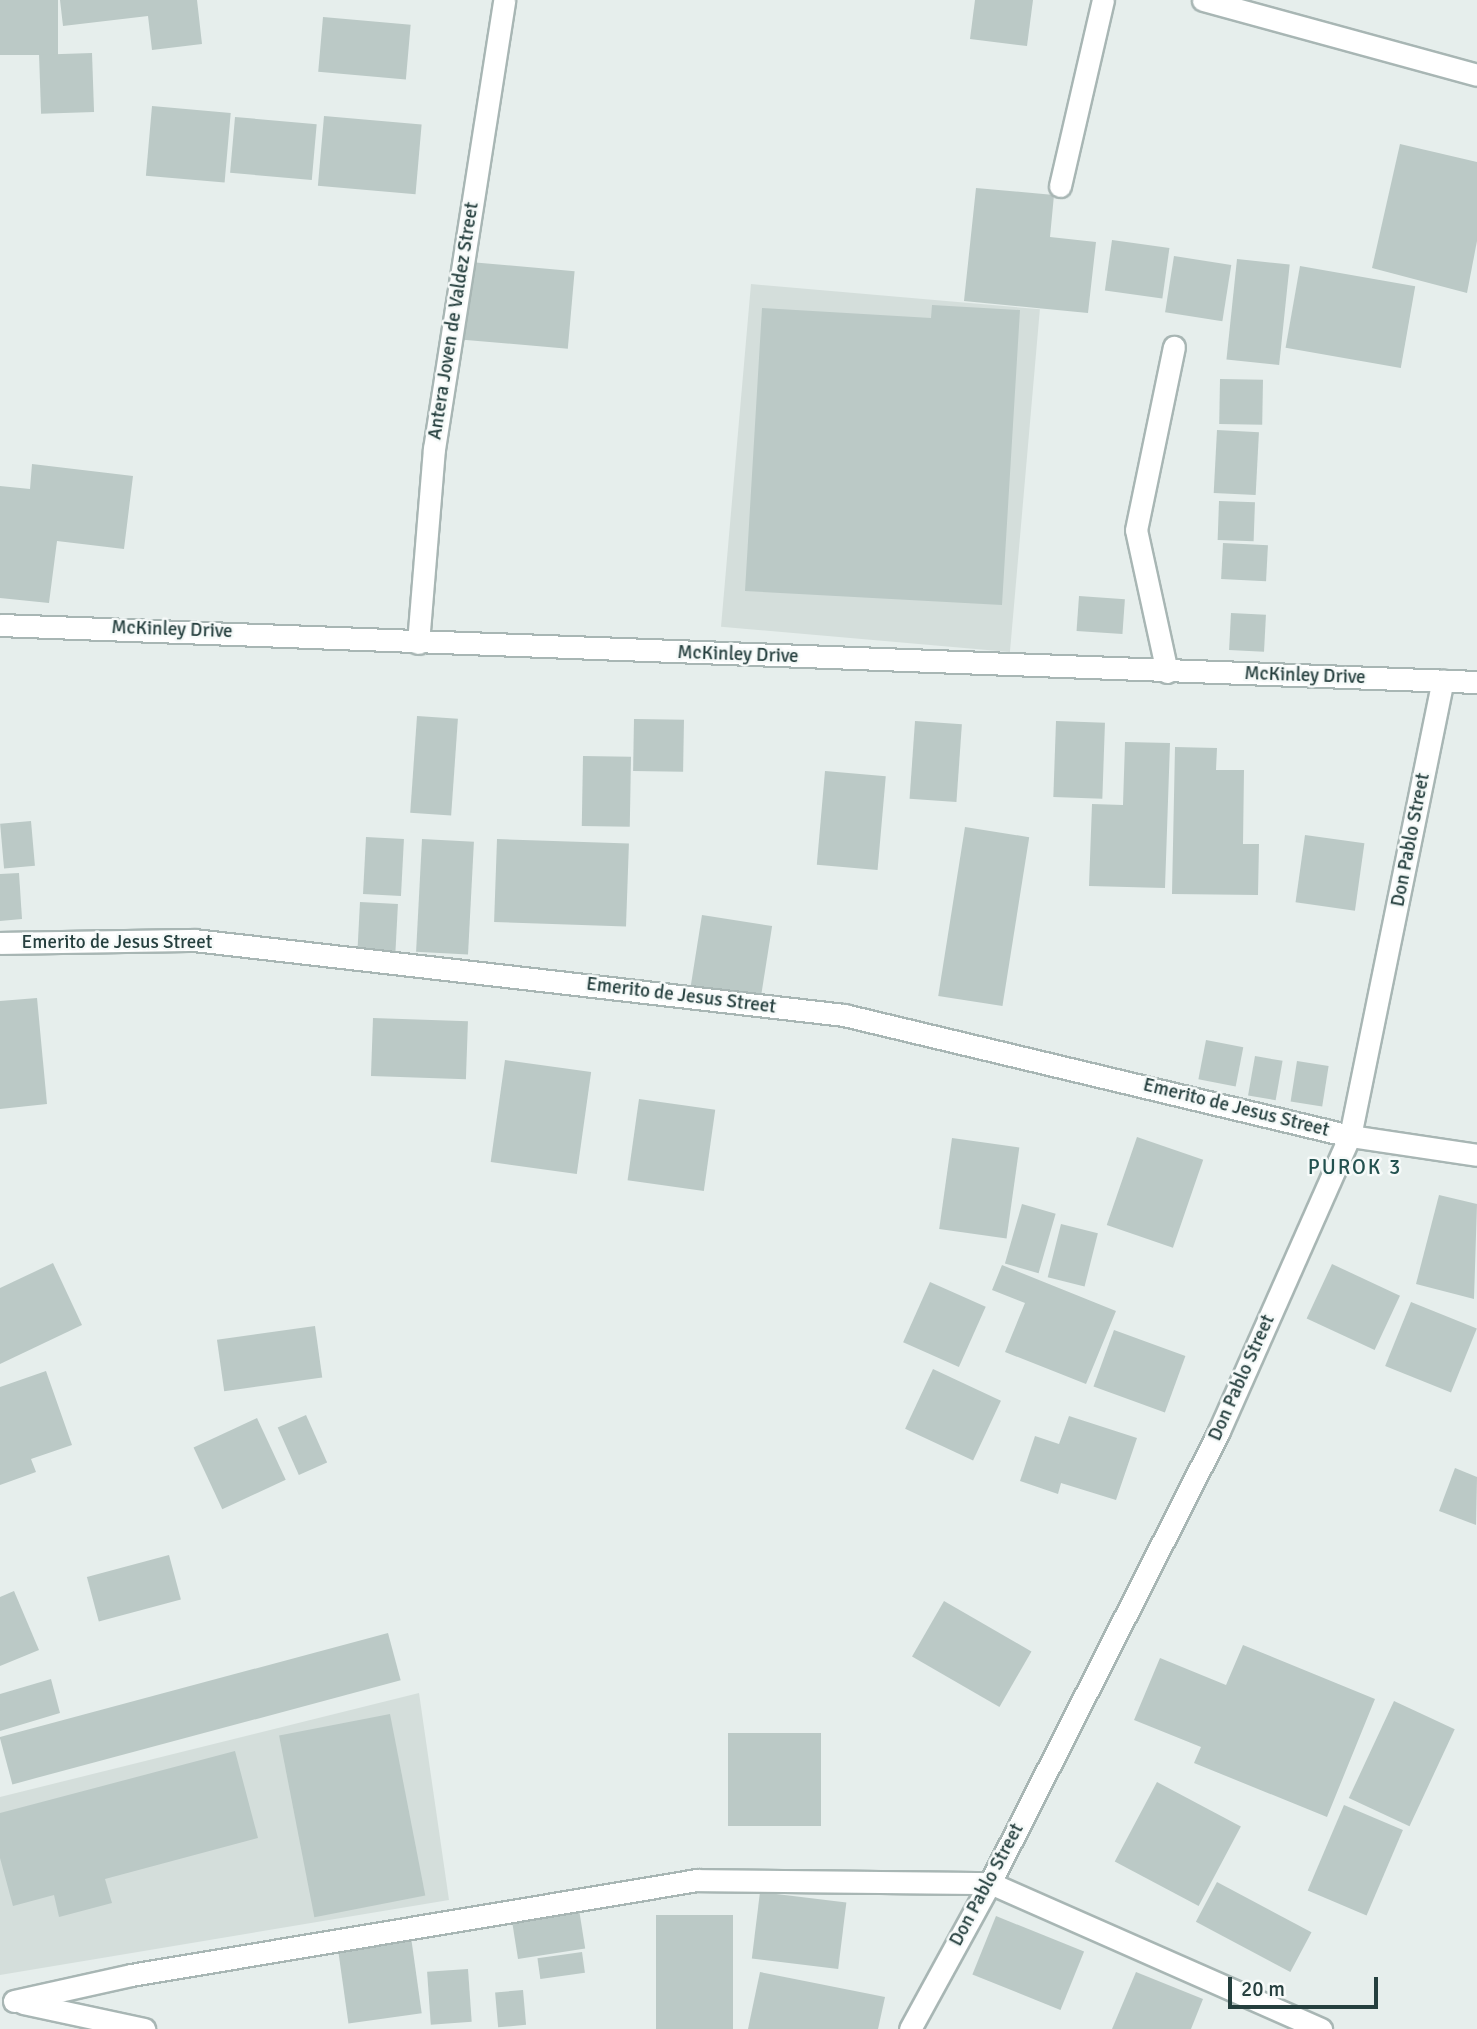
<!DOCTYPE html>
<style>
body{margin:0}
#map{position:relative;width:1477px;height:2029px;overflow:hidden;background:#e6eeec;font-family:Signika,sans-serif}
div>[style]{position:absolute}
.built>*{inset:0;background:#d4dedb;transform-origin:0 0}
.building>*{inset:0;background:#bbc9c6;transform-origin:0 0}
.roads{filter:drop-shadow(2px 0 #a8b6b4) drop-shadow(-2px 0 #a8b6b4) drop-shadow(0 2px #a8b6b4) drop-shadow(0 -2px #a8b6b4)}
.service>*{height:21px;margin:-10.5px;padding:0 10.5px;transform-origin:10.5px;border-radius:10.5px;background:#fff}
.minor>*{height:21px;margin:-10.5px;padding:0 10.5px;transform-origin:10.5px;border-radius:10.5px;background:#fff}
.secondary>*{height:21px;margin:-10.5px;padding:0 10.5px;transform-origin:10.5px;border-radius:10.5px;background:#fff}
span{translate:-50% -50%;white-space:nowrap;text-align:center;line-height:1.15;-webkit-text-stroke:5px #f6faf9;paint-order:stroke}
.street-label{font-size:19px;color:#253f3e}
.neighbourhood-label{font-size:21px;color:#22514f;letter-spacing:2px}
.scale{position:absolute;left:1228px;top:1977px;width:150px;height:32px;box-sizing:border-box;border:4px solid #253f3e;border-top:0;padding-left:9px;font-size:21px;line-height:24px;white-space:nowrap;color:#253f3e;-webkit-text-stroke:5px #f6faf9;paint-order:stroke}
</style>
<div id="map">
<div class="built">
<div style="left:751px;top:284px;width:290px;height:344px;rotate:5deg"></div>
<div style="clip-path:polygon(419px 1693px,449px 1900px,0 1975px,0 1797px)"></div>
</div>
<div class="building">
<div style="left:0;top:0;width:58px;height:55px"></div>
<div style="clip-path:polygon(60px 0,197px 0,202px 44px,152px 50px,148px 16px,63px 26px)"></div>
<div style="clip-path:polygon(975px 0,1033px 0,1027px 46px,970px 39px)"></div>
<div style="left:323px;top:17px;width:88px;height:55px;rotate:5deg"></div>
<div style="left:92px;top:53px;width:59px;height:53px;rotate:88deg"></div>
<div style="left:152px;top:106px;width:79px;height:70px;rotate:5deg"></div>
<div style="left:324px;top:116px;width:98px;height:70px;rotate:5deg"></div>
<div style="left:235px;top:117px;width:82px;height:56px;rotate:5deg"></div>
<div style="clip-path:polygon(1400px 144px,1477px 162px,1477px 241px,1467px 293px,1372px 268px)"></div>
<div style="clip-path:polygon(976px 188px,1054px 195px,1050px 237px,1096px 242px,1088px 313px,964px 301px)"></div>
<div style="left:1112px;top:240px;width:58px;height:51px;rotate:8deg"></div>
<div style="left:1174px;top:256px;width:58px;height:57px;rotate:9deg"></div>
<div style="left:1237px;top:259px;width:53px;height:101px;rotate:6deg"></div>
<div style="left:470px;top:262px;width:105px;height:78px;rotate:5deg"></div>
<div style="left:1300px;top:266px;width:117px;height:83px;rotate:10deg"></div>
<div style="clip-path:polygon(932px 305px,1020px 310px,1002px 605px,745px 591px,762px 308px,931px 318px)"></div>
<div style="left:1220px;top:379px;width:43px;height:45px;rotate:1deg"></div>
<div style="left:1217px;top:430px;width:42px;height:63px;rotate:3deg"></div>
<div style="clip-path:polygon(32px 464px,133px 476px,124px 549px,57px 541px,49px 603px,0 598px,0 486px,30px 489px)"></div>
<div style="left:1219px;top:501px;width:36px;height:39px;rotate:2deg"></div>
<div style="left:1223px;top:543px;width:45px;height:36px;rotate:3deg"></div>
<div style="left:1079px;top:596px;width:46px;height:35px;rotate:4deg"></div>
<div style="left:1231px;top:613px;width:35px;height:37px;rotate:3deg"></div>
<div style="left:417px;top:716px;width:41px;height:97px;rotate:4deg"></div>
<div style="left:634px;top:719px;width:50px;height:52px;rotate:1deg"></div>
<div style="left:915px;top:721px;width:47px;height:78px;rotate:4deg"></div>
<div style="left:1056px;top:721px;width:49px;height:76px;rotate:2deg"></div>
<div style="clip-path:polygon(1125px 742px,1170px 743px,1165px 888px,1089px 886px,1092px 804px,1123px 805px)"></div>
<div style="clip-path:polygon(1175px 747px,1217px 748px,1216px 770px,1244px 770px,1243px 844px,1259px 844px,1258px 895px,1172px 894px)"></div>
<div style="left:583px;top:756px;width:48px;height:70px;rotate:1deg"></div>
<div style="left:825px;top:771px;width:61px;height:94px;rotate:5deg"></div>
<div style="left:31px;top:821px;width:45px;height:31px;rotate:85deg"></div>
<div style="left:965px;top:827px;width:65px;height:171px;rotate:9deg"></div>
<div style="left:1305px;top:835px;width:60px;height:68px;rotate:8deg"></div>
<div style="left:366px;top:837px;width:38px;height:57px;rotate:3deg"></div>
<div style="left:422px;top:839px;width:52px;height:113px;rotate:3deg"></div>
<div style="left:497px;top:839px;width:132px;height:83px;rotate:2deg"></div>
<div style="clip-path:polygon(19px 873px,22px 919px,0 921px,0 874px)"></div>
<div style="left:360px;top:902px;width:38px;height:48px;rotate:3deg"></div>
<div style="left:702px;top:915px;width:71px;height:73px;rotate:9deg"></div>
<div style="clip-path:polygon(37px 998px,47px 1104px,0 1109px,0 1001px)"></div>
<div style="left:373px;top:1018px;width:95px;height:58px;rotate:2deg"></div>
<div style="left:1206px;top:1040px;width:38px;height:40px;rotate:11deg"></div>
<div style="left:1255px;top:1056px;width:28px;height:40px;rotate:10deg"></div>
<div style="left:505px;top:1060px;width:87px;height:103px;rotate:8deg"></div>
<div style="left:1297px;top:1061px;width:32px;height:41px;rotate:9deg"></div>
<div style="left:639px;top:1099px;width:77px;height:82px;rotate:8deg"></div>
<div style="left:1137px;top:1137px;width:70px;height:93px;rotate:19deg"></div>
<div style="left:952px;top:1138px;width:68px;height:92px;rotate:8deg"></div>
<div style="clip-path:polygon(1439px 1195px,1477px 1204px,1474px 1299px,1416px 1284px)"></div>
<div style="left:1022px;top:1204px;width:35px;height:62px;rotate:16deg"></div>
<div style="left:1061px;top:1224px;width:38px;height:55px;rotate:14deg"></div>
<div style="clip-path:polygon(53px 1263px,82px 1325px,0 1364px,0 1288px)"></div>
<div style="left:1332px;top:1264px;width:75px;height:60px;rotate:25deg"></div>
<div style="clip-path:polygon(1002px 1265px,1116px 1311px,1086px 1384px,1005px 1352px,1025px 1303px,992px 1290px)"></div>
<div style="left:930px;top:1282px;width:61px;height:66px;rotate:24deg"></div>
<div style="left:1411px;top:1302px;width:71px;height:69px;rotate:22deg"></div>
<div style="left:315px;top:1326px;width:52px;height:99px;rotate:82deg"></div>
<div style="left:1114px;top:1330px;width:76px;height:60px;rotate:20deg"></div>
<div style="left:933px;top:1369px;width:75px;height:66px;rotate:25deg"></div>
<div style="clip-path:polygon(46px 1371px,72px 1445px,31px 1459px,36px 1472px,0 1485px,0 1387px)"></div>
<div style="left:306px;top:1415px;width:52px;height:31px;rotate:66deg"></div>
<div style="clip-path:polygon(1069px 1416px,1137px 1438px,1116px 1500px,1061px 1483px,1058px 1494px,1020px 1481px,1035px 1436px,1059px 1444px)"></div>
<div style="left:257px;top:1418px;width:68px;height:70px;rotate:65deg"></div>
<div style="clip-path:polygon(1455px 1468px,1477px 1477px,1476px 1525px,1439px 1511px)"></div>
<div style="left:169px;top:1555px;width:46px;height:85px;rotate:75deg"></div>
<div style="clip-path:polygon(14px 1591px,39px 1650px,0 1666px,0 1597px)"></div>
<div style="left:944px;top:1601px;width:101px;height:64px;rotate:30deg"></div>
<div style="left:388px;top:1633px;width:49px;height:402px;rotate:75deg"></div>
<div style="clip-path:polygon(1243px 1645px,1375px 1699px,1327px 1817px,1194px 1763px,1201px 1747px,1134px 1720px,1160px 1658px,1226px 1685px)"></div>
<div style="clip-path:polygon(51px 1679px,60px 1713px,0 1731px,0 1694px)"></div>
<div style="left:1394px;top:1701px;width:67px;height:107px;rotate:25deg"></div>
<div style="left:390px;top:1714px;width:185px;height:113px;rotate:79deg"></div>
<div style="left:728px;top:1733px;width:93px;height:93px"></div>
<div style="clip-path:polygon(235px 1751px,258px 1838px,105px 1879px,112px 1903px,59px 1917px,54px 1895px,13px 1906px,0 1858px,0 1813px)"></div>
<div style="left:1157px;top:1782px;width:95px;height:90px;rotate:28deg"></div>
<div style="left:1344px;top:1805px;width:64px;height:93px;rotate:23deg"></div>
<div style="left:1217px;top:1882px;width:107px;height:45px;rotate:28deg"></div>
<div style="left:760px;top:1892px;width:87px;height:67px;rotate:7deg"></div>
<div style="left:578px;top:1903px;width:46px;height:68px;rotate:81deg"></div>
<div style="left:733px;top:1915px;width:114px;height:77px;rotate:90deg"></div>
<div style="left:996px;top:1916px;width:95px;height:63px;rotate:22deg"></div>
<div style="left:411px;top:1937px;width:77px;height:74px;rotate:82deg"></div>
<div style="left:582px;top:1952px;width:21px;height:45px;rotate:82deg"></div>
<div style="left:468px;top:1969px;width:53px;height:41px;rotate:86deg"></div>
<div style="clip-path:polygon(760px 1972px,885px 1997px,878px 2029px,748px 2029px)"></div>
<div style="clip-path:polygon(1136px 1972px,1203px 1999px,1191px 2029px,1112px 2029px)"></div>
<div style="left:523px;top:1990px;width:35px;height:28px;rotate:85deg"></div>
</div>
<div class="roads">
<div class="service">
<div style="left:1060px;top:186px;width:191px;rotate:-77deg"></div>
<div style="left:1167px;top:672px;width:145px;rotate:-102.3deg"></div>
<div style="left:1136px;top:530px;width:187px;rotate:-78.3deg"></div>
</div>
<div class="minor">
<div style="left:1203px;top:0;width:284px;rotate:15.3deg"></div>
<div style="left:418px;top:643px;width:195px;rotate:-85.3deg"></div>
<div style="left:434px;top:449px;width:454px;rotate:-81.1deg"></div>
<div style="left:0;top:943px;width:194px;rotate:-0.9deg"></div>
<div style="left:194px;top:940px;width:654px;rotate:6.58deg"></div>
<div style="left:844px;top:1015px;width:520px;rotate:13.45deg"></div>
<div style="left:1350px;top:1136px;width:128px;rotate:8.5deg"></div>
<div style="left:14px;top:2001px;width:120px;rotate:-12.5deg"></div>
<div style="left:131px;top:1975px;width:574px;rotate:-9.53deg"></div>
<div style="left:697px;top:1880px;width:293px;rotate:0.6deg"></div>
<div style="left:990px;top:1883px;width:362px;rotate:23.8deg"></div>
<div style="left:23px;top:2003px;width:124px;rotate:12.1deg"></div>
<div style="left:910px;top:2029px;width:166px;rotate:-61.3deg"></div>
<div style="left:990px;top:1883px;width:507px;rotate:-63.13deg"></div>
<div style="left:1219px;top:1431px;width:323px;rotate:-66.1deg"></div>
<div style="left:1350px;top:1136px;width:465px;rotate:-78.5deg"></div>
</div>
<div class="secondary">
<div style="left:0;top:625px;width:1478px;rotate:2.21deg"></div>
</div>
</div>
<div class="street-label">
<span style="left:454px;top:321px;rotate:-81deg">Antera Joven de Valdez Street</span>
<span style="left:172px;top:630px;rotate:2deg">McKinley Drive</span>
<span style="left:738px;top:655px;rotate:2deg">McKinley Drive</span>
<span style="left:1305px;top:676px;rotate:2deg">McKinley Drive</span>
<span style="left:1411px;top:840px;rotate:-79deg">Don Pablo Street</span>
<span style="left:117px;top:943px">Emerito de Jesus Street</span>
<span style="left:681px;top:996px;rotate:7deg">Emerito de Jesus Street</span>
<span style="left:1236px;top:1108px;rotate:14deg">Emerito de Jesus Street</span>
<span style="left:1242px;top:1378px;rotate:-66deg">Don Pablo Street</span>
<span style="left:987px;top:1885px;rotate:-62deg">Don Pablo Street</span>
</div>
<div class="neighbourhood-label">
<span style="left:1355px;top:1167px">PUROK 3</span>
</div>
<div class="scale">20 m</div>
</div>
